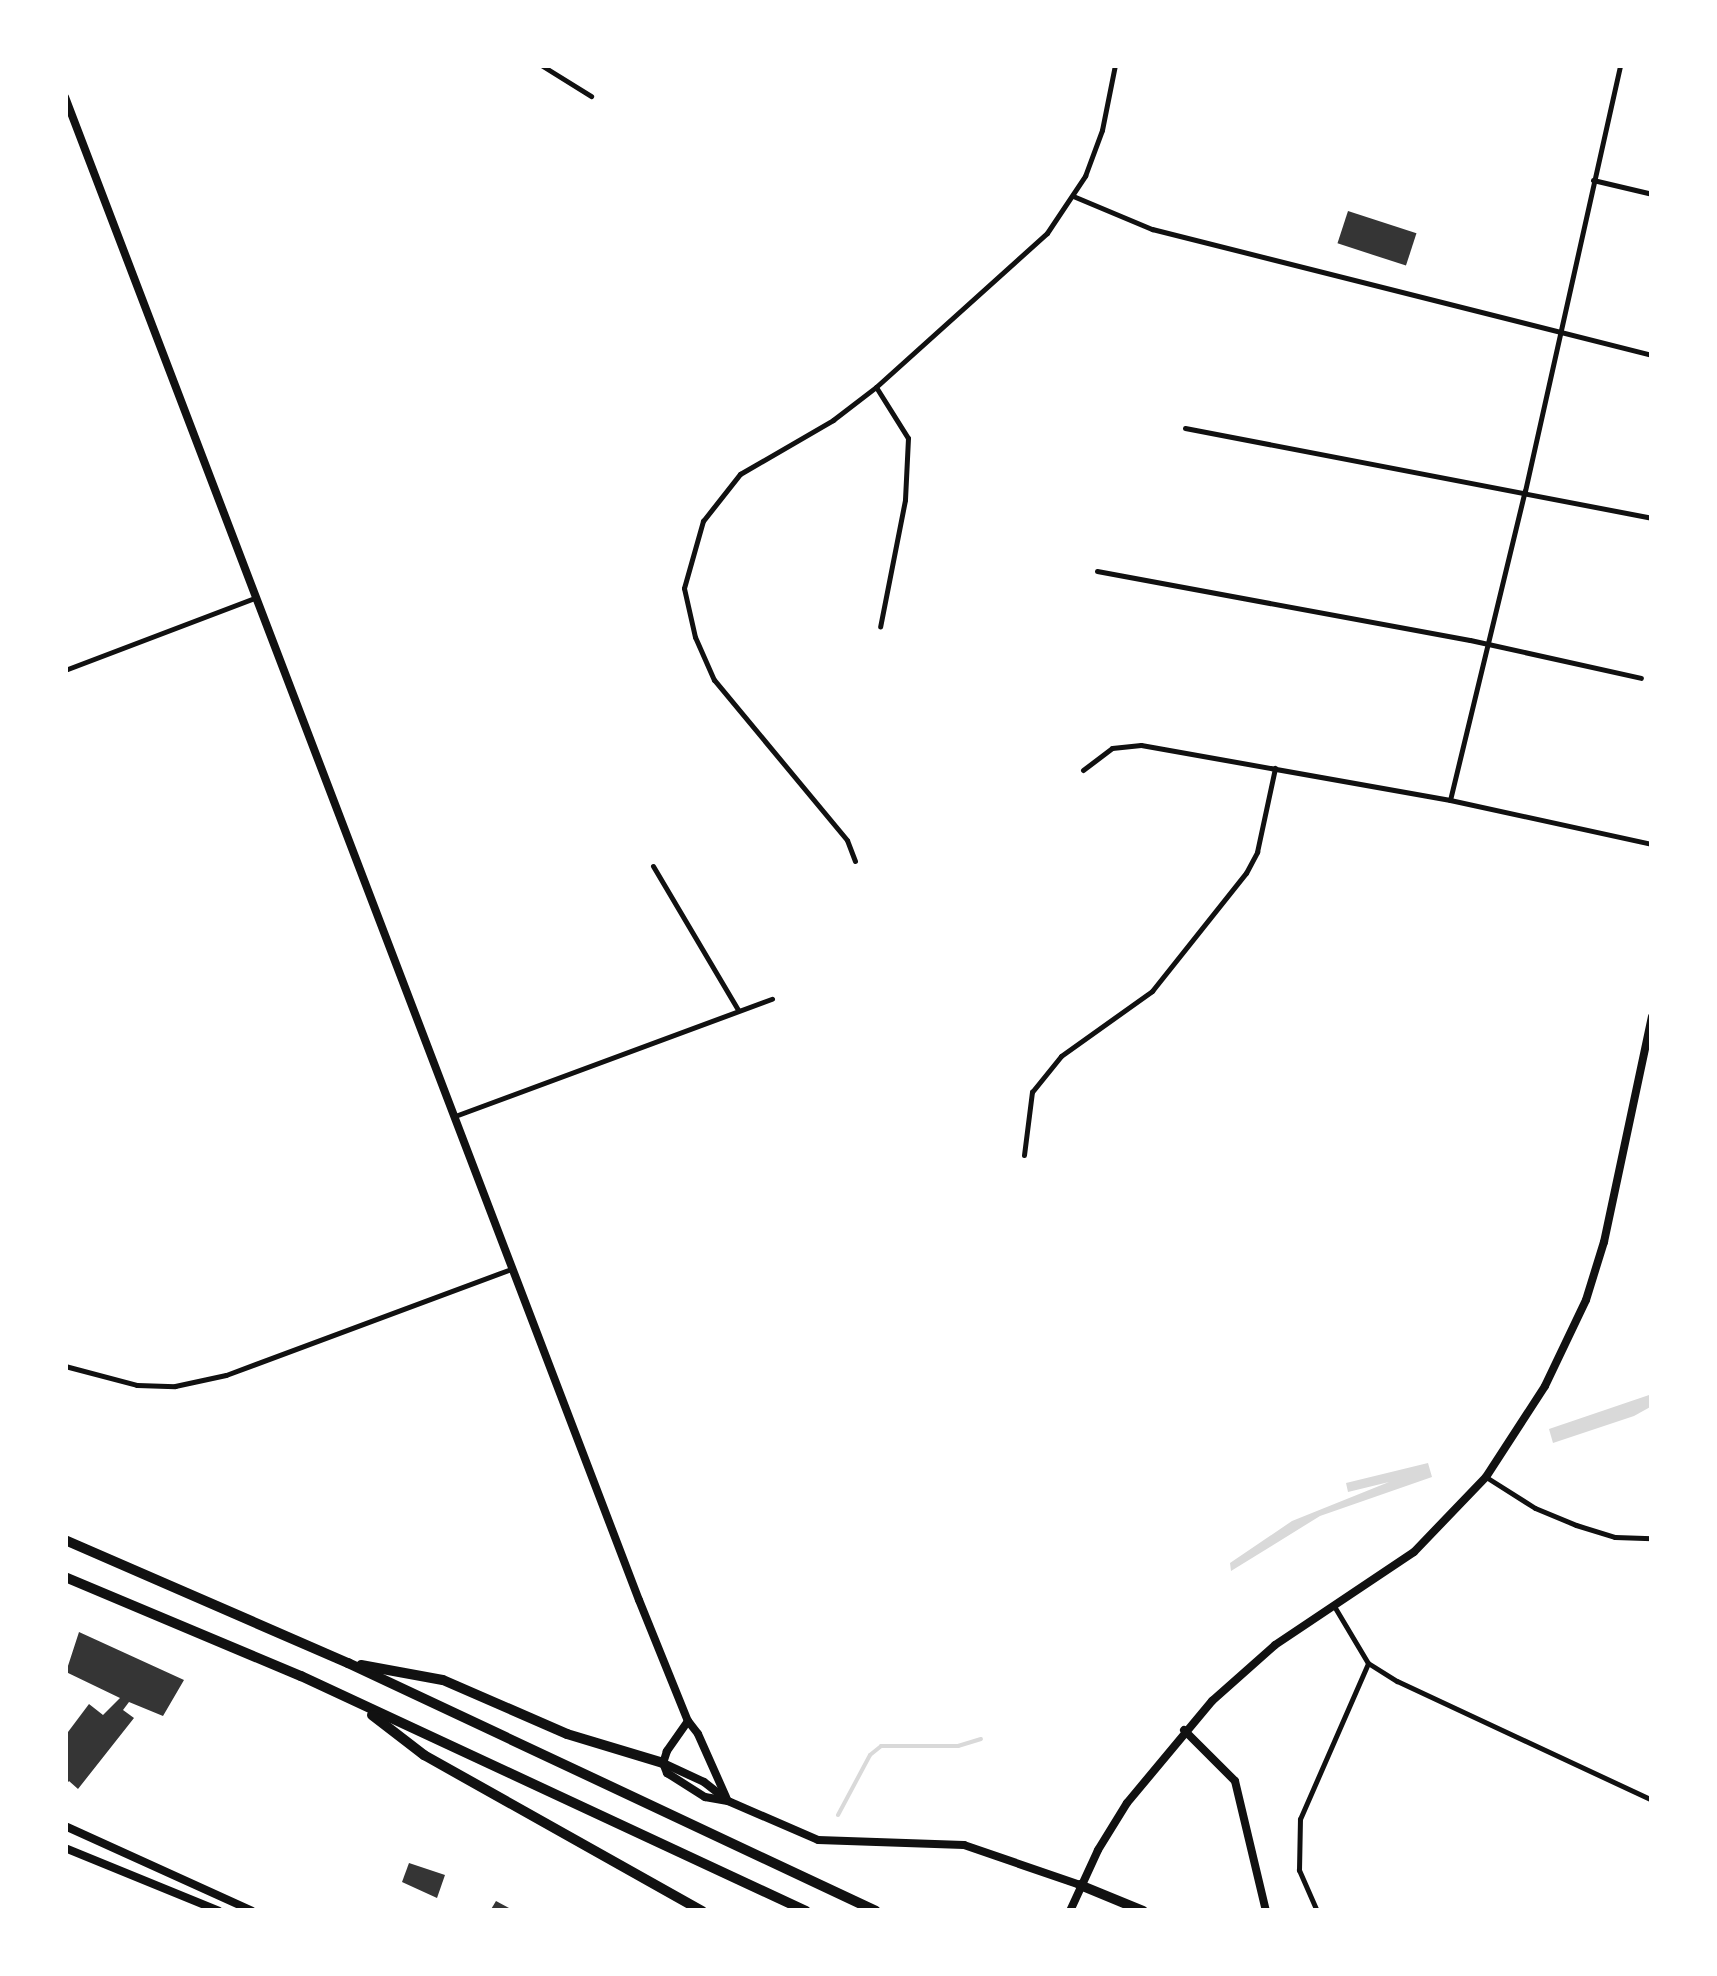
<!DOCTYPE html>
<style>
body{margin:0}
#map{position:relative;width:1717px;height:1976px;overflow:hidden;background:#fff;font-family:"Playfair Display",serif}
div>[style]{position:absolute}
.water>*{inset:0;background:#d9d9d9}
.stream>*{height:4px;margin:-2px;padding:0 2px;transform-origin:2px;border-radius:2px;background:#d9d9d9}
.building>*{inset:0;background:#353535;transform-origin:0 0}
.minor>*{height:5px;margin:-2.5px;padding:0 2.5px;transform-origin:2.5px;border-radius:2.5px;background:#111}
.tertiary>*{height:8px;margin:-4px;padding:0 4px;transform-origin:4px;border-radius:4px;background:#111}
.secondary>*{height:8px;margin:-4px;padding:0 4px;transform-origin:4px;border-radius:4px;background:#111}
.motorway>*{height:10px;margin:-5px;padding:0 5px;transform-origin:5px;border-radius:5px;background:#111}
span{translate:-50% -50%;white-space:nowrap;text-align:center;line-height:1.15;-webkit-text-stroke:8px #fff;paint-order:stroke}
.frame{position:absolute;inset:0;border:68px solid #fff;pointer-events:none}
</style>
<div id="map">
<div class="water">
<div style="clip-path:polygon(1652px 1394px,1652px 1406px,1634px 1416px,1553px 1443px,1549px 1429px)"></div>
<div style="clip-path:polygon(1428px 1463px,1432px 1477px,1320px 1516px,1231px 1571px,1230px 1563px,1292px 1521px,1389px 1482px,1348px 1492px,1346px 1483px)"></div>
</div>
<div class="stream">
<div style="left:838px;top:1815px;width:68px;rotate:-61.9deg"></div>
<div style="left:870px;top:1755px;width:14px;rotate:-39deg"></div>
<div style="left:881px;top:1746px;width:77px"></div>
<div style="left:958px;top:1746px;width:24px;rotate:-17deg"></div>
</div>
<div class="building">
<div style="left:1348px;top:211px;width:72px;height:34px;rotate:18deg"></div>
<div style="clip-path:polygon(79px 1632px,184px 1680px,163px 1716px,129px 1702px,123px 1710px,134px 1718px,78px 1789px,69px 1781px,65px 1786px,65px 1736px,89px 1704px,103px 1715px,120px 1698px,66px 1672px)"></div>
<div style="clip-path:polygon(409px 1863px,445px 1875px,437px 1898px,402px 1882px)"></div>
<div style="clip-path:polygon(496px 1901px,509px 1908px,508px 1911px,490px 1911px)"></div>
</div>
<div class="minor">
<div style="left:541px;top:65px;width:59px;rotate:31.8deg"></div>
<div style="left:1593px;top:180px;width:61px;rotate:13.3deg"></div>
<div style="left:1073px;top:196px;width:86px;rotate:22.7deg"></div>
<div style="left:1152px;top:229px;width:516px;rotate:14.14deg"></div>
<div style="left:876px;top:387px;width:60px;rotate:57.9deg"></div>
<div style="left:908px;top:438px;width:62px;rotate:92.8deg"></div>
<div style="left:905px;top:500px;width:129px;rotate:101.1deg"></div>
<div style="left:1185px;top:428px;width:476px;rotate:10.9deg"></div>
<div style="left:1097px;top:571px;width:379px;rotate:10.5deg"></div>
<div style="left:1470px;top:640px;width:175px;rotate:12.5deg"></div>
<div style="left:65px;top:670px;width:205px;rotate:-20.8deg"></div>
<div style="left:1083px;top:770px;width:36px;rotate:-37deg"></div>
<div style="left:1112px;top:748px;width:29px;rotate:-6deg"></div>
<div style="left:1141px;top:745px;width:314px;rotate:10.1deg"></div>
<div style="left:1450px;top:800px;width:207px;rotate:12.3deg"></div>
<div style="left:1450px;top:800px;width:318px;rotate:-76.4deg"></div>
<div style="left:1525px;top:491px;width:436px;rotate:-77.4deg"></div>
<div style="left:855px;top:861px;width:22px;rotate:-111deg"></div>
<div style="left:847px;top:840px;width:208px;rotate:-129.7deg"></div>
<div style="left:714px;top:680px;width:47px;rotate:-113.8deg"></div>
<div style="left:695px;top:637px;width:50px;rotate:-102.7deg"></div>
<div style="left:684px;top:588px;width:70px;rotate:-74.2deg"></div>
<div style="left:703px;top:521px;width:60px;rotate:-51.8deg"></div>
<div style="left:740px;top:474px;width:108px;rotate:-30.1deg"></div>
<div style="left:833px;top:420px;width:54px;rotate:-37.5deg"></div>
<div style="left:876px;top:387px;width:230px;rotate:-42deg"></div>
<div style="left:1047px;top:233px;width:69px;rotate:-56.3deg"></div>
<div style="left:1085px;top:176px;width:49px;rotate:-69.7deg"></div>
<div style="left:1102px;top:130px;width:66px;rotate:-78.7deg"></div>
<div style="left:653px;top:866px;width:167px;rotate:59.4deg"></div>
<div style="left:455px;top:1116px;width:338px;rotate:-20.3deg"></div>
<div style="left:1024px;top:1155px;width:64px;rotate:-82.8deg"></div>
<div style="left:1032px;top:1092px;width:46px;rotate:-51.1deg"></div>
<div style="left:1061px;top:1056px;width:112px;rotate:-35.5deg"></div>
<div style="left:1152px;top:991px;width:151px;rotate:-51.5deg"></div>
<div style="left:1246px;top:873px;width:24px;rotate:-62deg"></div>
<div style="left:1257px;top:852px;width:86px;rotate:-77.9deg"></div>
<div style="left:65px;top:1366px;width:74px;rotate:14.8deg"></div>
<div style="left:137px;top:1385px;width:38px;rotate:2deg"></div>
<div style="left:175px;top:1386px;width:52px;rotate:-12.2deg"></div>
<div style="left:226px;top:1375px;width:306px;rotate:-20.4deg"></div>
<div style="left:1486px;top:1477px;width:58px;rotate:32.3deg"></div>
<div style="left:1535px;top:1508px;width:44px;rotate:22.5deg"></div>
<div style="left:1576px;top:1525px;width:41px;rotate:17.1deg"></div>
<div style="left:1615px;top:1537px;width:37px;rotate:2deg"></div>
<div style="left:1334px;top:1606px;width:66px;rotate:59.2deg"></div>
<div style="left:1368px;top:1663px;width:34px;rotate:32deg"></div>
<div style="left:1397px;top:1681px;width:281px;rotate:25deg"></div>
<div style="left:1317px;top:1911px;width:45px;rotate:-113.7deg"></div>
<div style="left:1299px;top:1870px;width:51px;rotate:-88.9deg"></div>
<div style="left:1300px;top:1819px;width:170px;rotate:-66.4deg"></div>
</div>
<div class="tertiary">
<div style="left:65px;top:97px;width:1609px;rotate:69.1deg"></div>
<div style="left:639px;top:1600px;width:131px;rotate:68deg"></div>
<div style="left:688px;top:1721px;width:16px;rotate:52deg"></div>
<div style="left:698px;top:1734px;width:69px;rotate:66deg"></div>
<div style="left:688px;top:1721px;width:37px;rotate:125deg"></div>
<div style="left:667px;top:1751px;width:13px;rotate:108deg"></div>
<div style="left:663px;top:1763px;width:11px;rotate:68deg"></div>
<div style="left:667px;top:1773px;width:45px;rotate:32.3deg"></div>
<div style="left:705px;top:1797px;width:23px;rotate:10deg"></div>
</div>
<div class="secondary">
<div style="left:1184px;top:1730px;width:72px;rotate:45deg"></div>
<div style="left:1235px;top:1781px;width:134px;rotate:76.6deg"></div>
<div style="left:663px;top:1763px;width:45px;rotate:24.9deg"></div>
<div style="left:704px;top:1782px;width:31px;rotate:38deg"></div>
<div style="left:728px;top:1801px;width:98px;rotate:23.4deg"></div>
<div style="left:818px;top:1840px;width:146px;rotate:2deg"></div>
<div style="left:964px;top:1845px;width:123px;rotate:19deg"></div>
<div style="left:65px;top:1826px;width:205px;rotate:24.4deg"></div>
<div style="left:65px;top:1848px;width:166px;rotate:22.2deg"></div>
<div style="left:1070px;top:1911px;width:67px;rotate:-65.3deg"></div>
<div style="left:1098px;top:1850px;width:55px;rotate:-58.3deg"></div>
<div style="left:1127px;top:1803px;width:133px;rotate:-50.2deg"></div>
<div style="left:1212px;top:1701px;width:84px;rotate:-41.6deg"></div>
<div style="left:1275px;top:1645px;width:167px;rotate:-33.8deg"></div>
<div style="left:1414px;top:1552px;width:104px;rotate:-46.2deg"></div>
<div style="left:1486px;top:1477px;width:108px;rotate:-57deg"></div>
<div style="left:1545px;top:1386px;width:95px;rotate:-64.5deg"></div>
<div style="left:1586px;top:1300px;width:61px;rotate:-72.8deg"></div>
<div style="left:1604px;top:1242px;width:230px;rotate:-78deg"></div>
</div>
<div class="motorway">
<div style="left:65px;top:1540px;width:309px;rotate:23.5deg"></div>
<div style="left:348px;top:1663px;width:583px;rotate:25.16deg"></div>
<div style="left:65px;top:1577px;width:256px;rotate:22.8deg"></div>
<div style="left:301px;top:1676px;width:557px;rotate:24.95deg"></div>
<div style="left:361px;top:1665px;width:83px;rotate:10.4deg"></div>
<div style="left:443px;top:1680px;width:135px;rotate:23.5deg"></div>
<div style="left:567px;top:1734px;width:100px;rotate:16.8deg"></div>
<div style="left:372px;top:1715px;width:66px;rotate:37.6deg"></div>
<div style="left:424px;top:1755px;width:319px;rotate:29.3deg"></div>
<div style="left:1080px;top:1885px;width:68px;rotate:22.4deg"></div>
</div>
<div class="frame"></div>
</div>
